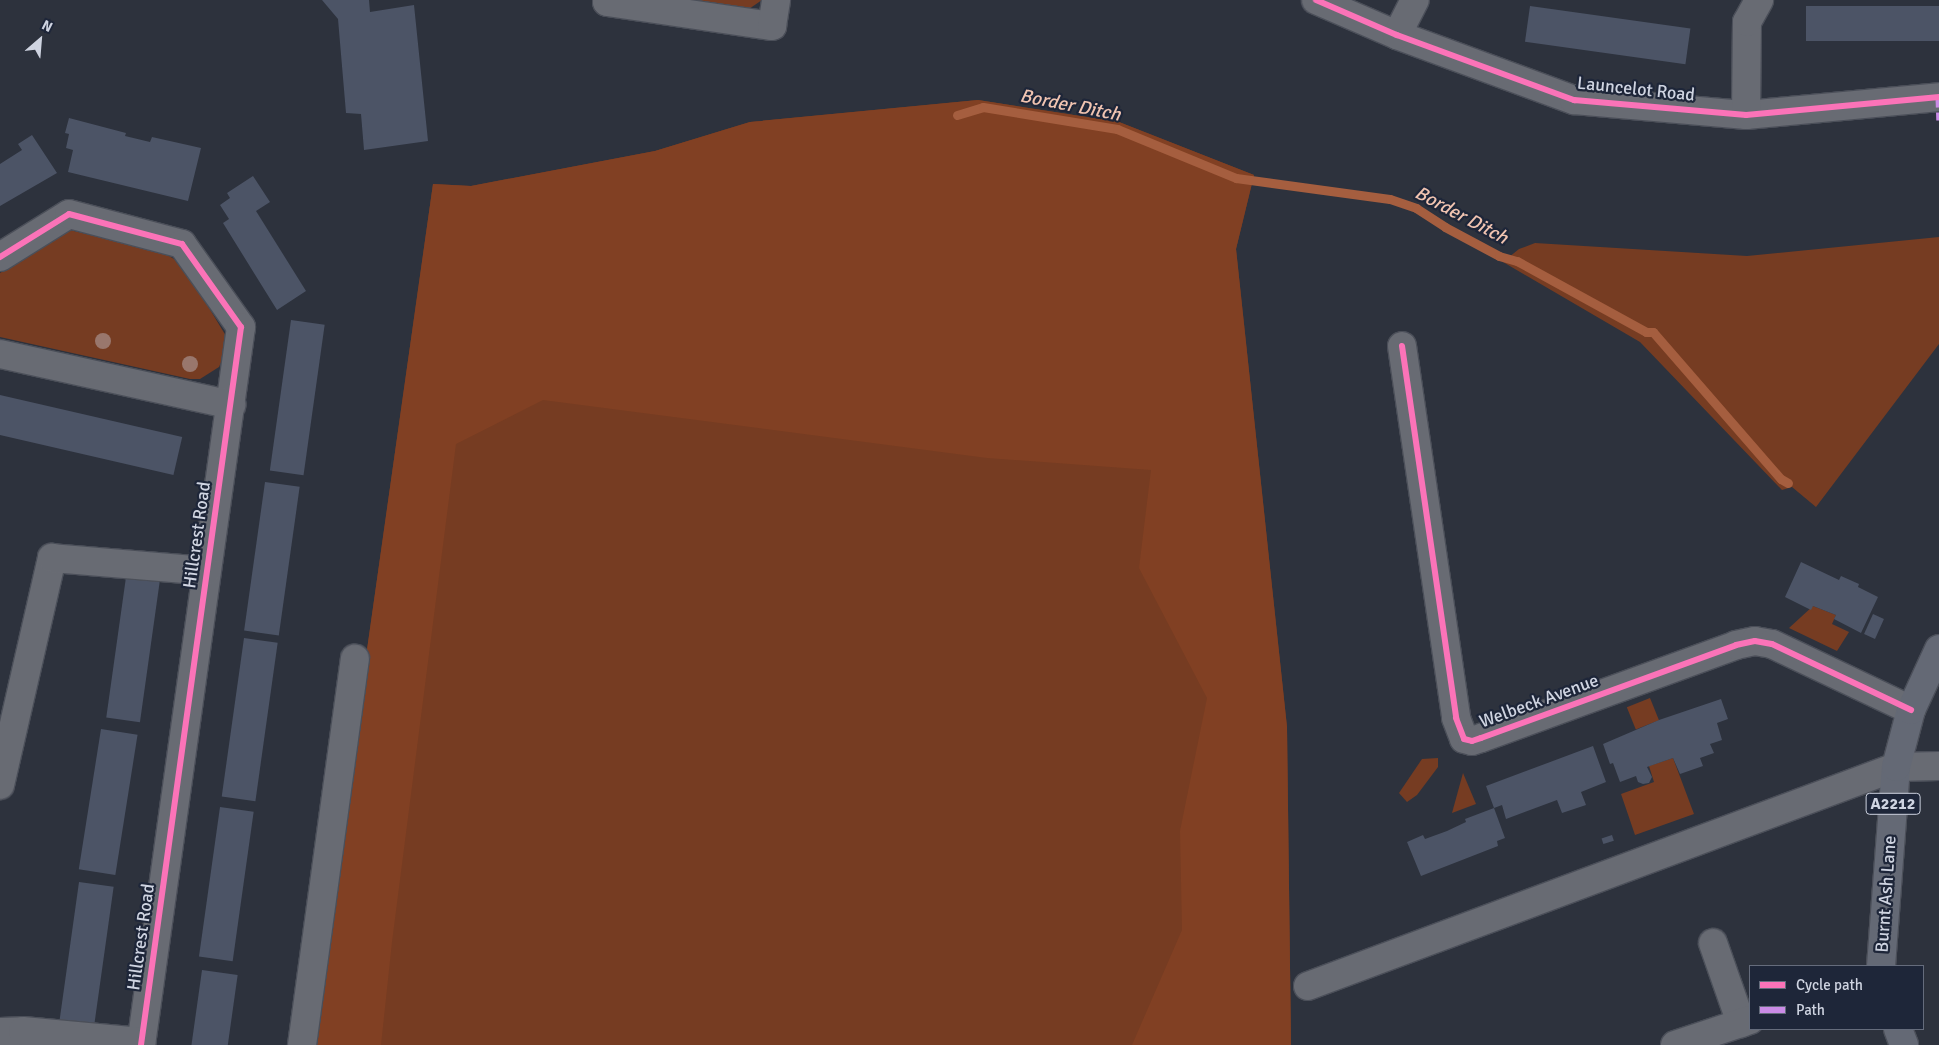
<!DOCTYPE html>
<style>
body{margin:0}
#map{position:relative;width:1939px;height:1045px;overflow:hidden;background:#2d323d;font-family:Signika,sans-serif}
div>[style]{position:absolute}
.green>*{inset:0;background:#763c22;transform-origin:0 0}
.forest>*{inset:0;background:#814023}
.stream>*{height:9px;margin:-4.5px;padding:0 4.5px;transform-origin:4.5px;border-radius:4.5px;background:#a55e3f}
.building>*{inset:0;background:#4c5466;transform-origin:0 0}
.roads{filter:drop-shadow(1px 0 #4b4f59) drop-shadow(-1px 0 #4b4f59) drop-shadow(0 1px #4b4f59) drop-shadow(0 -1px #4b4f59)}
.minor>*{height:28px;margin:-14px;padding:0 14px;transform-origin:14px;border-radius:14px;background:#686b73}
.major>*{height:28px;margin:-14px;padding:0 14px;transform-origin:14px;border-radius:14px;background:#646975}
.quiet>*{height:5px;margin-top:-2.5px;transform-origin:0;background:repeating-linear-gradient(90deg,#ca8be6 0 10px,transparent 0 15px)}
.cycleway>*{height:6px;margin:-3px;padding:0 3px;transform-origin:3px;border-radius:3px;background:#fb73b8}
.trees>*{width:16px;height:16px;margin:-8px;border-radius:50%;background:#99776d}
span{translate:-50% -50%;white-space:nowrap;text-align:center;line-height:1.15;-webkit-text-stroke:4.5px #1e2639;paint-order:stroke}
.shield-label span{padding:1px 4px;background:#1e2639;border:1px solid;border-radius:4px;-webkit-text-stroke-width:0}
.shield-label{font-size:16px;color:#cfd4e1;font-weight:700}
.street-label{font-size:18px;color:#cfd4e1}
.water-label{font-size:19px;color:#f1c4b1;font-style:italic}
.legend{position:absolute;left:1749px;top:965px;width:175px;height:65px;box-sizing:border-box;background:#1e2639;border:1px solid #656c7c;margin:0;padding:6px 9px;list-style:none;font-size:15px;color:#cfd4e1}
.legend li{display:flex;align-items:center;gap:10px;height:25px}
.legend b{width:25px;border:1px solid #656c7c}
.north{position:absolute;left:15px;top:15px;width:50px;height:50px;-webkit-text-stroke:4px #1e2639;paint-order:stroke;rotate:27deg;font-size:14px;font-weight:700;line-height:20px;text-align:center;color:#cfd4e1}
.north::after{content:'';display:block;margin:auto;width:18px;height:22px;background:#cfd4e1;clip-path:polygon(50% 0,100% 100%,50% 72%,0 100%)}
</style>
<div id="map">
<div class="green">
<div style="clip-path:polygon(658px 0,762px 0,746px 11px)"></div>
<div style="clip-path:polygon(978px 100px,1119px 122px,1254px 175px,1236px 249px,1287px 727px,1291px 1045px,311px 1045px,433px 184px,471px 186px,655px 151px,750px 122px)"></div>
<div style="clip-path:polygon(70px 230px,164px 253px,174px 259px,197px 288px,226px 336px,223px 358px,219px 367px,200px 379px,190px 379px,0 337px,0 273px)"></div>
<div style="clip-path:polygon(1939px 237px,1939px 344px,1816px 507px,1792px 487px,1782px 490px,1640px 342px,1503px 262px,1519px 249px,1535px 243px,1747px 256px)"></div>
<div style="clip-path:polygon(1813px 606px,1836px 615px,1832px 624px,1849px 632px,1837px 651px,1789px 628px)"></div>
<div style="left:1650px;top:698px;width:24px;height:25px;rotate:68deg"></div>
<div style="clip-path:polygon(1438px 758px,1438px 767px,1417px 795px,1407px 802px,1399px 793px,1422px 759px)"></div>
<div style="clip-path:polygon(1673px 758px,1694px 814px,1635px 835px,1621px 794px,1654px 782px,1649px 766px)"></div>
<div style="clip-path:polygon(1463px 773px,1476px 804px,1452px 813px)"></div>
</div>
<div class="forest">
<div style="clip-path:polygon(978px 100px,1119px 122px,1254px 175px,1236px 249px,1287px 727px,1291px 1045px,1132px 1045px,1182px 930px,1180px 831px,1207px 698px,1139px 568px,1151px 470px,987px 458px,543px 400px,456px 444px,392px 942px,381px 1045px,311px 1045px,433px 184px,471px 186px,655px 151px,750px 122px)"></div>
</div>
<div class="stream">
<div style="left:957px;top:115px;width:27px;rotate:-17deg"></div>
<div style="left:983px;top:107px;width:136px;rotate:9.3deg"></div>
<div style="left:1117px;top:129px;width:129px;rotate:22.4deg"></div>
<div style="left:1236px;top:178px;width:155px;rotate:7.8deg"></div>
<div style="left:1390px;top:199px;width:28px;rotate:19deg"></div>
<div style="left:1416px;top:208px;width:35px;rotate:33deg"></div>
<div style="left:1445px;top:227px;width:61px;rotate:28.2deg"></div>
<div style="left:1499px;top:256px;width:19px;rotate:16deg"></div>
<div style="left:1517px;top:261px;width:147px;rotate:28.8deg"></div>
<div style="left:1646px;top:332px;width:7px"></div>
<div style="left:1653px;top:332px;width:195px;rotate:49deg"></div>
<div style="left:1781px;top:479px;width:8px;rotate:30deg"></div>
</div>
<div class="building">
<div style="clip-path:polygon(322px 0,369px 0,370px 12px,414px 5px,428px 141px,364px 150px,361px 114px,346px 113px,338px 19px)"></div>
<div style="left:1530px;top:6px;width:162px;height:36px;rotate:8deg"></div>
<div style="left:1939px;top:6px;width:35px;height:133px;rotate:90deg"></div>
<div style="clip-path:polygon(69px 118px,126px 133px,125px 136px,150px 142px,152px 137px,201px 148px,188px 201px,68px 172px,73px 150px,66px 148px,69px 134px,65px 133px)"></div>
<div style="clip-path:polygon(32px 135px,57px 173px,0 206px,0 164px,22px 150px,18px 144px)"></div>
<div style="clip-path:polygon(253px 176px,270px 202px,256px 211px,306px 291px,277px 310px,223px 223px,229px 219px,220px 205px,230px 198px,227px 193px)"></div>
<div style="left:291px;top:320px;width:34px;height:152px;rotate:8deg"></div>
<div style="left:0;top:395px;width:187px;height:39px;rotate:13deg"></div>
<div style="left:265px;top:482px;width:35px;height:150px;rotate:8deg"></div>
<div style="clip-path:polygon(1801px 562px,1839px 580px,1841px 576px,1859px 584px,1858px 587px,1878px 597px,1861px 633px,1834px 619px,1836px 615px,1813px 606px,1811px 610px,1785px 597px)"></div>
<div style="left:127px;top:570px;width:34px;height:149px;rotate:8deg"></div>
<div style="left:1873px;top:614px;width:12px;height:22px;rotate:24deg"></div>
<div style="left:244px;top:638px;width:34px;height:160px;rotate:8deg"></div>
<div style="clip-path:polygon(1721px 699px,1728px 719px,1717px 723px,1722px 740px,1710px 744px,1714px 753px,1700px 758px,1703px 766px,1680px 774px,1673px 758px,1647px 767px,1652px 777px,1649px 783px,1643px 784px,1638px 782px,1636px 776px,1620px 782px,1613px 763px,1610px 764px,1603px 744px,1659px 720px)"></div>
<div style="left:101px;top:729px;width:37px;height:142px;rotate:9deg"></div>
<div style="clip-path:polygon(1593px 746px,1606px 782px,1581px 792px,1586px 805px,1562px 813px,1557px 800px,1506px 819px,1502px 805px,1494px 808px,1486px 786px)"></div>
<div style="left:220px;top:807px;width:34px;height:151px;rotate:8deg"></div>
<div style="clip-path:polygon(1494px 808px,1505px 838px,1497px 841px,1498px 846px,1421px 876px,1407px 842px,1423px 835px,1425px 839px,1447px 831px,1466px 822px,1465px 819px)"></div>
<div style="left:1612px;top:835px;width:6px;height:11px;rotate:72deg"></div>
<div style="left:79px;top:882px;width:35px;height:143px;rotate:8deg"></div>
<div style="left:202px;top:970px;width:36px;height:76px;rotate:8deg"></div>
</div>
<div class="roads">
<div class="minor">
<div style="left:608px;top:0;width:2px;rotate:117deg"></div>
<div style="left:607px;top:2px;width:167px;rotate:8.3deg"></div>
<div style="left:772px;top:26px;width:26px;rotate:-81deg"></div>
<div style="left:1316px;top:0;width:88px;rotate:23.4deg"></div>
<div style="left:1397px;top:35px;width:189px;rotate:20.2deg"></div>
<div style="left:1574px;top:100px;width:173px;rotate:5deg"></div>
<div style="left:1746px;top:115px;width:194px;rotate:-5.3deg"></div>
<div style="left:1397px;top:35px;width:39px;rotate:-63deg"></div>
<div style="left:1746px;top:115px;width:93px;rotate:-89.4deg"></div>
<div style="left:1747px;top:22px;width:25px;rotate:-61deg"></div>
<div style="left:0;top:257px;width:81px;rotate:-31.9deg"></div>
<div style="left:69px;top:214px;width:117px;rotate:14.9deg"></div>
<div style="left:182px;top:244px;width:102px;rotate:54.6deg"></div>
<div style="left:241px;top:327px;width:725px;rotate:97.93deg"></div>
<div style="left:1402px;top:346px;width:376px;rotate:81.7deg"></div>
<div style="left:1456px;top:718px;width:22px;rotate:69deg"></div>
<div style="left:1464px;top:739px;width:8px;rotate:14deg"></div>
<div style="left:1472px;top:741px;width:9px;rotate:-18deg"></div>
<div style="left:1481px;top:738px;width:271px;rotate:-20deg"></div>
<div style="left:1736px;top:645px;width:19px;rotate:-12deg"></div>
<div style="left:1755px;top:641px;width:17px;rotate:10deg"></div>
<div style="left:1772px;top:644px;width:154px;rotate:25.4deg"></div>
<div style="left:0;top:354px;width:237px;rotate:12.4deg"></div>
<div style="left:0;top:785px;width:233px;rotate:-77.1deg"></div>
<div style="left:52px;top:558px;width:155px;rotate:4.8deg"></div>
<div style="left:1713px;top:943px;width:85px;rotate:70.7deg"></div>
<div style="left:1308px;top:986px;width:627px;rotate:-20.43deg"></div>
<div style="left:1896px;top:767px;width:43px;rotate:-1.3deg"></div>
<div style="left:0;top:1032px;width:23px;rotate:-2deg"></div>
<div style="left:23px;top:1031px;width:119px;rotate:5.3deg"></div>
<div style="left:302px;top:1045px;width:390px;rotate:-82.2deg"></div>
<div style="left:1675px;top:1045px;width:79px;rotate:-18.4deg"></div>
</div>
<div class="major">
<div style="left:1881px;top:966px;width:200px;rotate:-85.7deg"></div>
<div style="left:1896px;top:767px;width:59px;rotate:-75.3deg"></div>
<div style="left:1911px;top:710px;width:67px;rotate:-65.3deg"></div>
<div style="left:1898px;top:1029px;width:17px;rotate:69deg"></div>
</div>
</div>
<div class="quiet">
<div style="left:1938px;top:97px;width:23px;rotate:88deg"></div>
</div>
<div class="cycleway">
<div style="left:1316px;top:0;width:88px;rotate:23.4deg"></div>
<div style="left:1397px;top:35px;width:189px;rotate:20.2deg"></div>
<div style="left:1574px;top:100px;width:173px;rotate:5deg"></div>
<div style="left:1746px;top:115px;width:194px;rotate:-5.3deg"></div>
<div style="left:0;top:257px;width:81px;rotate:-31.9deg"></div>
<div style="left:69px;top:214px;width:117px;rotate:14.9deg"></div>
<div style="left:182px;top:244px;width:102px;rotate:54.6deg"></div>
<div style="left:241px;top:327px;width:725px;rotate:97.93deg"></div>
<div style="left:1402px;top:346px;width:376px;rotate:81.7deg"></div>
<div style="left:1456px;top:718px;width:22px;rotate:69deg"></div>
<div style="left:1464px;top:739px;width:8px;rotate:14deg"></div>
<div style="left:1472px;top:741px;width:9px;rotate:-18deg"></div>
<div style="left:1481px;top:738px;width:271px;rotate:-20deg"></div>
<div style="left:1736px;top:645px;width:19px;rotate:-12deg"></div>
<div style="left:1755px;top:641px;width:17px;rotate:10deg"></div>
<div style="left:1772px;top:644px;width:154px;rotate:25.4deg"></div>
</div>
<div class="trees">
<div style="left:103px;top:341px"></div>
<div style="left:190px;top:364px"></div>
</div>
<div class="shield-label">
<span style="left:1893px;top:804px">A2212</span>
</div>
<div class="street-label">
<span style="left:1636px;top:89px;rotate:6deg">Launcelot Road</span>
<span style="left:197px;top:535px;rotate:-82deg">Hillcrest Road</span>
<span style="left:1539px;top:701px;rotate:-20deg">Welbeck Avenue</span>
<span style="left:1886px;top:894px;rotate:-86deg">Burnt Ash Lane</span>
<span style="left:141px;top:937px;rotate:-82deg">Hillcrest Road</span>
</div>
<div class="water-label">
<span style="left:1070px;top:106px;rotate:11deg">Border Ditch</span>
<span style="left:1461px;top:216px;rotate:28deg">Border Ditch</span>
</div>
<ul class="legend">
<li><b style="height:6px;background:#fb73b8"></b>Cycle path</li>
<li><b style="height:6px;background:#ca8be6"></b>Path</li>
</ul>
<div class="north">N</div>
</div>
